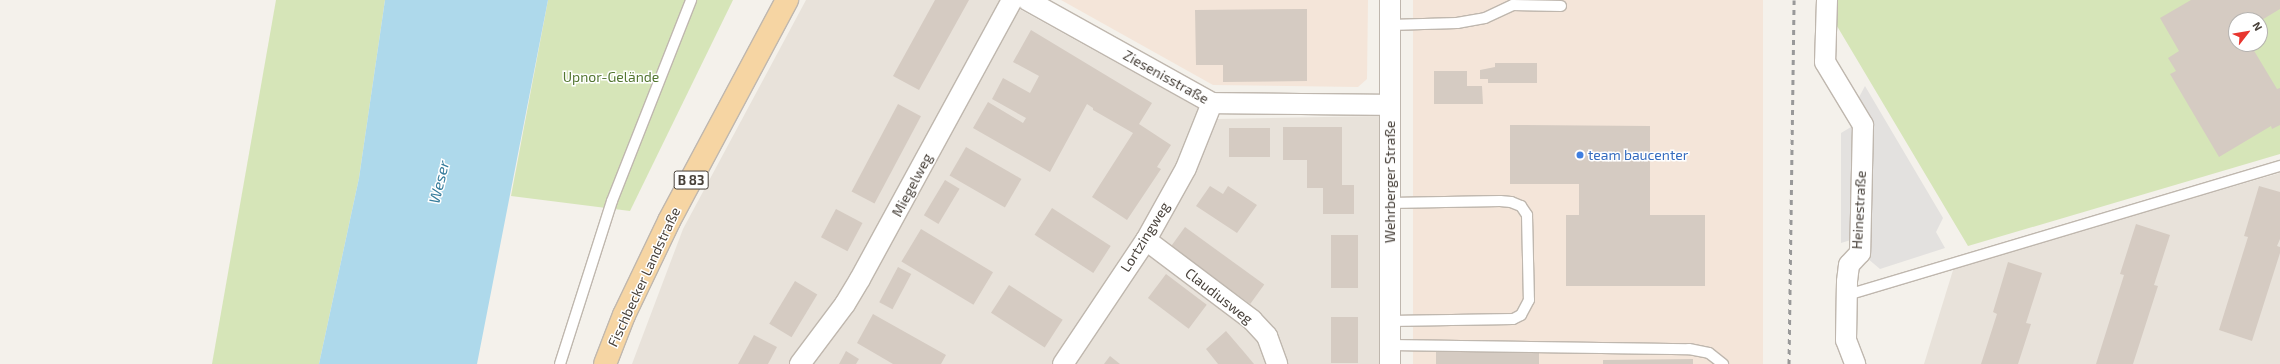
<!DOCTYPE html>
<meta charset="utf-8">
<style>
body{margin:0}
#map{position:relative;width:2280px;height:364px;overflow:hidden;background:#f4f1eb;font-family:"Exo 2",sans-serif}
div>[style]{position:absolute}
.residential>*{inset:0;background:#e8e2da}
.commercial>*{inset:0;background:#f4e5d9;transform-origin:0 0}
.green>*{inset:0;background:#d6e5b8}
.parking>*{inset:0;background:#e3e1df}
.water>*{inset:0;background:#aed9eb}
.building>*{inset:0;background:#d5cbc2;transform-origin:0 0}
.roads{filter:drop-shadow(1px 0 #bfb7ae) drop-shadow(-1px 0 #bfb7ae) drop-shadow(0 1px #bfb7ae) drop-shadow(0 -1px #bfb7ae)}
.lane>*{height:10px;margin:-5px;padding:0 5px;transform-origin:5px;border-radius:5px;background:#fff}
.street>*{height:20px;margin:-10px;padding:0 10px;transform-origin:10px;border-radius:10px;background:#fff}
.primary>*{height:22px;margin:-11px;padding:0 11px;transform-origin:11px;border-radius:11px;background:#f6d5a3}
.rail>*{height:3px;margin-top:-1.5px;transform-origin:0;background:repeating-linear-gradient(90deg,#999 0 5px,transparent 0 10px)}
.dots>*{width:11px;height:11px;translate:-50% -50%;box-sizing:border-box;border:2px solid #fff;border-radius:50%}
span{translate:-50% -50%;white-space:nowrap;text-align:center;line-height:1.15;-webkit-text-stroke:3px #fff;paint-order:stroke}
.shield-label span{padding:1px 3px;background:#fff;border:1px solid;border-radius:3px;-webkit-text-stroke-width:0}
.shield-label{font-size:13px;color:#48413a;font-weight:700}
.park-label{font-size:14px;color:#537631}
.street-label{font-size:14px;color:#48413a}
.shop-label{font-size:14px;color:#366cbe}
.left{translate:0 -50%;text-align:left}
.water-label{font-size:15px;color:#377d9c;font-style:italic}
.north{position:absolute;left:2228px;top:12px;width:40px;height:40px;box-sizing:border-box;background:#fff;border:1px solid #b6b3b0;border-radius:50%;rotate:59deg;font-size:11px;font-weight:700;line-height:16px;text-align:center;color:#48413a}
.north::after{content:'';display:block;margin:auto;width:14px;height:18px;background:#e8362f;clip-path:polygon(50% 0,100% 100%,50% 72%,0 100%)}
</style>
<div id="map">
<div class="residential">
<div style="clip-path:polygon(806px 0,1003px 0,1218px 119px,1379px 116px,1379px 364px,632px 364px,683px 229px)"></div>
<div style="clip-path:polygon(2280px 173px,2280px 364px,1924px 364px,1954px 267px)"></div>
</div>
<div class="commercial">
<div style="clip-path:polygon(1061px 0,1368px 0,1367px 79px,1358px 87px,1213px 85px)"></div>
<div style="left:1413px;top:0;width:350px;height:364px"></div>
</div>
<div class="green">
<div style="clip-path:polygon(276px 0,385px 0,359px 178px,319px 364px,212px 364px)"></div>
<div style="clip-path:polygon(548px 0,733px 0,630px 211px,511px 196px)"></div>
<div style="clip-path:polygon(evenodd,1834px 0,2280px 0,2280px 154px,1968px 246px,1834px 21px,1834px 0,2236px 20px,2260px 20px,2260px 44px,2236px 44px,2236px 20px)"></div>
</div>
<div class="parking">
<div style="clip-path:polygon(1865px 86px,1943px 218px,1936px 232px,1945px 248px,1880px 269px,1867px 258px,1854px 239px,1841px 243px,1841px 133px,1856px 124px,1850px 114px)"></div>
</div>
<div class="water">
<div style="clip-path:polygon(385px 0,548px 0,477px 364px,319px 364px,359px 178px)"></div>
</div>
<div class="building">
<div style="clip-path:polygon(935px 0,969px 0,919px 90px,893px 76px)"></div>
<div style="clip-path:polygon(2191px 0,2280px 0,2280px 9px,2260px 21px,2236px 20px,2236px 44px,2250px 44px,2277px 89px,2280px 88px,2280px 125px,2272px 129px,2271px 126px,2219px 157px,2170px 74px,2176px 71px,2168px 58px,2179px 51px,2160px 18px)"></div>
<div style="clip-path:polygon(1307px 9px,1307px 81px,1223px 82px,1223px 65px,1196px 65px,1195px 10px)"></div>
<div style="clip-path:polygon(1031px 30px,1152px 103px,1139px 124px,1171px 145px,1157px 167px,1161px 169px,1127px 220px,1092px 197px,1133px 133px,1093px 110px,1093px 108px,1087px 104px,1050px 172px,973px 128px,988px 102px,1023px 123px,1026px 118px,992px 99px,1003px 78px,1030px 93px,1039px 76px,1013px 62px)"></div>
<div style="clip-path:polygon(1495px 63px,1537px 63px,1537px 83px,1488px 83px,1488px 79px,1480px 79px,1480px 70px,1495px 67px)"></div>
<div style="clip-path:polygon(1434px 71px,1467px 71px,1467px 86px,1482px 86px,1483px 104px,1434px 104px)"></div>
<div style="left:898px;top:104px;width:26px;height:99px;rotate:28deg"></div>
<div style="clip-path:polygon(1510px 125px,1650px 126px,1650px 215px,1705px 215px,1705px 286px,1566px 286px,1566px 215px,1579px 215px,1579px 184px,1510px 184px)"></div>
<div style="clip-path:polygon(1283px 127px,1342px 127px,1342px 185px,1354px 185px,1354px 214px,1323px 214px,1323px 188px,1307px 188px,1307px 160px,1283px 160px)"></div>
<div style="left:1270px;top:128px;width:29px;height:41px;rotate:90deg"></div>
<div style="left:966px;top:147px;width:64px;height:33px;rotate:30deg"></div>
<div style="left:945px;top:180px;width:17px;height:41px;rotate:31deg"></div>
<div style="clip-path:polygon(1210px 186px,1223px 194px,1228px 186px,1257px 205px,1237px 233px,1196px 206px)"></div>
<div style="clip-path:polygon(2259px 186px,2280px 192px,2280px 239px,2277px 246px,2280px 247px,2280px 253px,2252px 341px,2219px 330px,2248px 237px,2244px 236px)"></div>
<div style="left:1052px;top:208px;width:70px;height:32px;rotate:33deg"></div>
<div style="left:836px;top:209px;width:30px;height:32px;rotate:28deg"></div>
<div style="clip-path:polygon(2136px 224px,2170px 235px,2154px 285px,2158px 286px,2133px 364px,2096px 364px,2124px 275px,2120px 274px)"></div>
<div style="left:1185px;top:227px;width:98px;height:24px;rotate:36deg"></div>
<div style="left:921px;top:229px;width:84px;height:38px;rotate:31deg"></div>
<div style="left:1331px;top:235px;width:27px;height:53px"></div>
<div style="clip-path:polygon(2008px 262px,2042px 273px,2026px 323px,2031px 324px,2018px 364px,1981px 364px,1997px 314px,1993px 312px)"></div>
<div style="left:898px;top:267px;width:15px;height:40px;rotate:28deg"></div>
<div style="left:1166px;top:274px;width:51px;height:30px;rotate:37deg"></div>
<div style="left:795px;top:281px;width:26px;height:50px;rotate:31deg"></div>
<div style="left:1009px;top:285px;width:64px;height:33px;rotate:33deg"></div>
<div style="clip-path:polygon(873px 314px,946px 355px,941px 364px,893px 364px,857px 343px)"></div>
<div style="left:1331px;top:317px;width:27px;height:46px"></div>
<div style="clip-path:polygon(1226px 331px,1244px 352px,1254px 364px,1218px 364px,1206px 349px)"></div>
<div style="clip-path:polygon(754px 335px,777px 347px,768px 364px,738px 364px)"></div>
<div style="clip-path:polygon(846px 351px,859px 359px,856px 364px,839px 364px)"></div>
<div style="left:1539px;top:352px;width:12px;height:103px;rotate:90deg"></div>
<div style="clip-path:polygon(1110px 356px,1120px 364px,1104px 364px)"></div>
<div style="clip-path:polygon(1693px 359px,1693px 364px,1603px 364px,1603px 360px)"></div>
</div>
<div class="roads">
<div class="lane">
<div style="left:1390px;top:25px;width:67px;rotate:-1.7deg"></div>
<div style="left:1457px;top:23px;width:28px;rotate:-10deg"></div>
<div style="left:1485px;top:18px;width:31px;rotate:-25deg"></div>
<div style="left:1513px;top:5px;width:48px;rotate:1.2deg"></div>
<div style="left:1390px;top:203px;width:110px;rotate:-1deg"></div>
<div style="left:1500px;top:201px;width:11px;rotate:5deg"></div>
<div style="left:1511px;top:202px;width:11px;rotate:22deg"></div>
<div style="left:1521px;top:206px;width:11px;rotate:56deg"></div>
<div style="left:1527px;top:215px;width:85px;rotate:88.7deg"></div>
<div style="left:1529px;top:300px;width:17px;rotate:118deg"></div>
<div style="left:1521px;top:315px;width:9px;rotate:153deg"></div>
<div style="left:1513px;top:319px;width:123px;rotate:179.1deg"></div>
<div style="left:1847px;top:295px;width:452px;rotate:-16.6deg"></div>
<div style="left:1390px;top:345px;width:299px;rotate:0.8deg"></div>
<div style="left:1689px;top:349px;width:20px;rotate:11deg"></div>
<div style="left:1709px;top:353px;width:18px;rotate:38deg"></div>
<div style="left:560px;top:364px;width:171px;rotate:-72.3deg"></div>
<div style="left:612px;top:201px;width:216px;rotate:-68.5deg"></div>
</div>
<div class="street">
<div style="left:1027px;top:0;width:212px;rotate:29.1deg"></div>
<div style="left:1212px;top:103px;width:178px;rotate:0.6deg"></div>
<div style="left:1390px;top:0;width:364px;rotate:90deg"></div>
<div style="left:1827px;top:0;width:62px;rotate:91.8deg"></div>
<div style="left:1825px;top:62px;width:74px;rotate:58.9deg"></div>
<div style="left:1863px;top:125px;width:128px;rotate:91.3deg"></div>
<div style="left:1860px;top:253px;width:16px;rotate:133deg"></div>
<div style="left:1849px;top:265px;width:17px;rotate:97deg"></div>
<div style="left:1847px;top:282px;width:58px;rotate:91deg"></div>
<div style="left:1846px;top:340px;width:26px;rotate:69deg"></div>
<div style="left:1146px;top:240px;width:133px;rotate:37deg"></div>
<div style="left:1252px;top:320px;width:22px;rotate:47deg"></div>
<div style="left:1267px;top:336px;width:30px;rotate:70deg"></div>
<div style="left:800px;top:364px;width:75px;rotate:-53.1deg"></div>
<div style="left:845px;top:304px;width:29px;rotate:-59deg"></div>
<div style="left:860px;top:279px;width:318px;rotate:-61.4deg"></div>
<div style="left:1063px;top:364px;width:149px;rotate:-56.2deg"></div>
<div style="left:1146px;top:240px;width:82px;rotate:-60.9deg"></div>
<div style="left:1186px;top:168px;width:70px;rotate:-68.2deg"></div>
</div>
<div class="primary">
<div style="left:605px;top:364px;width:53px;rotate:-68.8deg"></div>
<div style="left:624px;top:315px;width:104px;rotate:-64.4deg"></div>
<div style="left:669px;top:221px;width:251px;rotate:-61.9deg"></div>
</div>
</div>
<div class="rail">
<div style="left:1789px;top:364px;width:364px;rotate:-89.2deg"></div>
</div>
<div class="dots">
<div style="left:1580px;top:155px;background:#3f7fe0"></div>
</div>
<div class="shield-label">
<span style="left:691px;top:180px">B 83</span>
</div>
<div class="park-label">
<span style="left:611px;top:77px">Upnor-Gelände</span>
</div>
<div class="street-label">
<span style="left:1166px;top:77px;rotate:29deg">Ziesenisstraße</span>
<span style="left:1390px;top:182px;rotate:-90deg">Wehrberger Straße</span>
<span style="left:912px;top:185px;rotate:-62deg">Miegelweg</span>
<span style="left:1859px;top:210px;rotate:-87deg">Heinestraße</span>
<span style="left:1145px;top:237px;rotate:-58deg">Lortzingweg</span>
<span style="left:644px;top:277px;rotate:-65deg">Fischbecker Landstraße</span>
<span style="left:1219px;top:296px;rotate:38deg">Claudiusweg</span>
</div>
<div class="shop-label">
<span class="left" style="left:1588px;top:155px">team baucenter</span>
</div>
<div class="water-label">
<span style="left:439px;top:182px;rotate:-76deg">Weser</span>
</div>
<div class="north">N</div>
</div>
